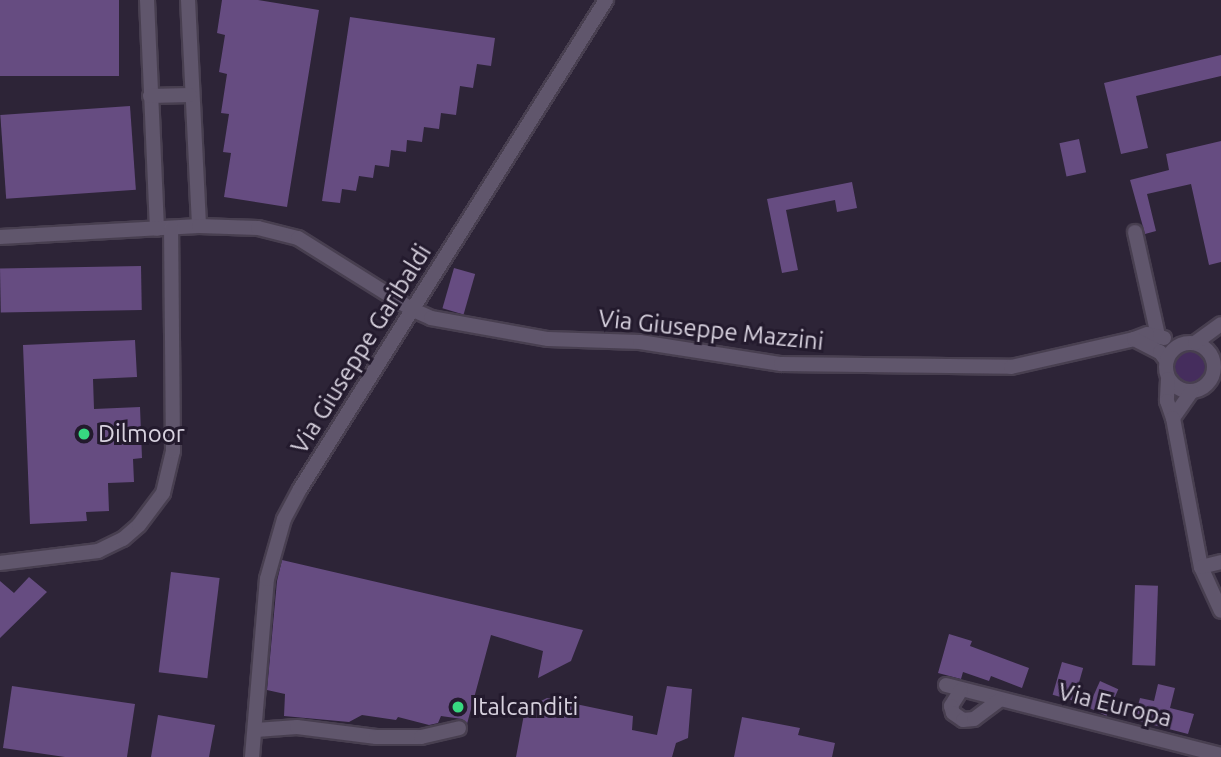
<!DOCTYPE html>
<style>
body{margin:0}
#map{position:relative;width:1221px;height:757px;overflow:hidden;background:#2d2437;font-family:Ubuntu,sans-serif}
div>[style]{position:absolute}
.green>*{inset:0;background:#452d5d}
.round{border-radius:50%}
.building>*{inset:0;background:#664c81;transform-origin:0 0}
.roads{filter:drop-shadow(2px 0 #483f50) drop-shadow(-2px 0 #483f50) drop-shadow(0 2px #483f50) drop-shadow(0 -2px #483f50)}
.minor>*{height:14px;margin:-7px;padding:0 7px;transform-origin:7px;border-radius:7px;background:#60566c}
.minor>.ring{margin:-7px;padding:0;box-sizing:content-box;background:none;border:14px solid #60566c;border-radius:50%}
.dots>*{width:19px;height:19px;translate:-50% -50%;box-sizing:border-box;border:4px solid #231a2d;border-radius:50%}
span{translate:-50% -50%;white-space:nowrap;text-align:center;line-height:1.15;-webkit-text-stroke:6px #231a2d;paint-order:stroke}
.street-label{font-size:24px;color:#d8d2df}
.poi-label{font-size:24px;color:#d8d2df}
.left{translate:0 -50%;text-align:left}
</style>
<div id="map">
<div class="green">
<div class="round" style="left:1173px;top:351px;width:32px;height:32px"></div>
</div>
<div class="building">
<div style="left:0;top:0;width:119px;height:76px"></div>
<div style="clip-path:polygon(222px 0,258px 0,319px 10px,287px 207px,224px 197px,231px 153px,223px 152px,229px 114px,221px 113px,227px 74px,219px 72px,225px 35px,217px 33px)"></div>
<div style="clip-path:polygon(350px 17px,495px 38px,491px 66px,477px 64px,473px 88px,460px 86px,456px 115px,441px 113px,439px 129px,424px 127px,422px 142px,407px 140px,406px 152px,391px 150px,389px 167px,375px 165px,373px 178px,359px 176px,356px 191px,342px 189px,340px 203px,322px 201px)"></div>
<div style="clip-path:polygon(1221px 55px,1221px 76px,1136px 96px,1148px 148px,1121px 154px,1104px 83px)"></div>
<div style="left:130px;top:106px;width:84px;height:130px;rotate:86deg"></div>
<div style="left:1079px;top:139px;width:34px;height:20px;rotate:78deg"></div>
<div style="clip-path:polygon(1221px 141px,1221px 262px,1209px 265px,1191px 184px,1147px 194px,1156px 231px,1145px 234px,1130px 180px,1169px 170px,1166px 154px)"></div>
<div style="clip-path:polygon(852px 182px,857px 208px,837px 212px,835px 200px,786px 210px,798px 270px,782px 273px,767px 199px)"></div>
<div style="left:141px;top:266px;width:44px;height:141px;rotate:89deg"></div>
<div style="left:454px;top:268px;width:22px;height:42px;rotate:16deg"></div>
<div style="clip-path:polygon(135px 340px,137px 377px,93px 379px,94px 409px,140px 407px,142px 458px,133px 459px,134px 482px,108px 483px,109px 511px,86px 512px,87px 521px,30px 524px,23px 345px)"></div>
<div style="clip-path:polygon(282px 560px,583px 630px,571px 661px,538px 678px,543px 651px,491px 635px,467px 724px,462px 719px,441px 716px,438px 723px,429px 725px,398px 717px,396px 720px,362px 715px,349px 722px,284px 716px,285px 694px,267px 690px,277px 581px)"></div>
<div style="left:171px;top:572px;width:49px;height:101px;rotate:7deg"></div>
<div style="clip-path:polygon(29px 577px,47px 592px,0 638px,0 581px,14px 593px)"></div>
<div style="left:1135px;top:585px;width:23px;height:80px;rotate:2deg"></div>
<div style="clip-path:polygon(949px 634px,972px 641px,970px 646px,1029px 668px,1022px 688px,991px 676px,989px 681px,963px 672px,961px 679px,938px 673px)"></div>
<div style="left:1062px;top:662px;width:22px;height:34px;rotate:16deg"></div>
<div style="left:1100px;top:681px;width:20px;height:29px;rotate:24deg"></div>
<div style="clip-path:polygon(1158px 684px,1175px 688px,1170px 708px,1194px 714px,1188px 734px,1134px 720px,1140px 698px,1154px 701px)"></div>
<div style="clip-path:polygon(12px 686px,135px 704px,127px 757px,65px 757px,3px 748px)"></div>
<div style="clip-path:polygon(667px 686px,692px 689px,688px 738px,676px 743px,672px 757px,516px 757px,525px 709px,547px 698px,633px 716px,632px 730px,657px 735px)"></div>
<div style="clip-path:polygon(158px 715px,215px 725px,209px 757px,151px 757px)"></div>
<div style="clip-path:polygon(742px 717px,800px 728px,798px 735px,835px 743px,832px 757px,734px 757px)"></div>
</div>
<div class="roads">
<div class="minor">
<div style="left:147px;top:0;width:229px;rotate:87.5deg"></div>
<div style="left:188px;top:0;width:226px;rotate:87.2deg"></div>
<div style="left:150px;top:96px;width:40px;rotate:-1.4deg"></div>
<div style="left:1135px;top:232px;width:107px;rotate:77.5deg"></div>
<div style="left:0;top:237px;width:199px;rotate:-3.2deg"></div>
<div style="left:199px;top:226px;width:59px;rotate:1.9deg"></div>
<div style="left:258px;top:228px;width:41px;rotate:14deg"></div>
<div style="left:298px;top:238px;width:133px;rotate:32.1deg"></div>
<div style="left:411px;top:309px;width:22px;rotate:24deg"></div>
<div style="left:431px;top:318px;width:119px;rotate:10.2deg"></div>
<div style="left:548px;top:339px;width:92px;rotate:1.9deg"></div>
<div style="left:640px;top:342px;width:143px;rotate:8.9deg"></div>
<div style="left:781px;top:364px;width:230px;rotate:0.7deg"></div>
<div style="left:1011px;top:367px;width:126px;rotate:-12.8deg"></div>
<div style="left:1164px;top:338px;width:17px;rotate:-167deg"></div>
<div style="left:1147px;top:334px;width:14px;rotate:159deg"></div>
<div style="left:1134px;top:339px;width:29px;rotate:27deg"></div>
<div style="left:1160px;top:352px;width:10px;rotate:53deg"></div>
<div class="ring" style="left:1166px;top:343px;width:34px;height:34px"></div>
<div style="left:1195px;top:343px;width:32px;rotate:-36deg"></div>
<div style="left:1168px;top:379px;width:22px;rotate:93deg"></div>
<div style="left:1167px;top:401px;width:18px;rotate:71deg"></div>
<div style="left:1173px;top:418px;width:32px;rotate:-55deg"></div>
<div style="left:1173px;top:418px;width:152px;rotate:79.4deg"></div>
<div style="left:1201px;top:567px;width:48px;rotate:65.6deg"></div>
<div style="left:0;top:563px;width:99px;rotate:-7deg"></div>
<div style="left:98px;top:551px;width:28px;rotate:-26deg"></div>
<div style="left:123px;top:539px;width:21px;rotate:-41deg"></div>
<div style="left:139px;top:525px;width:40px;rotate:-53deg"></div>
<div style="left:163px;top:493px;width:43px;rotate:-76.6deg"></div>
<div style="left:173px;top:451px;width:223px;rotate:-90.5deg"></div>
<div style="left:1201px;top:567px;width:21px;rotate:-14deg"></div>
<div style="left:946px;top:685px;width:284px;rotate:14.3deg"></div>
<div style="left:961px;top:690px;width:19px;rotate:122deg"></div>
<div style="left:951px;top:706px;width:7px;rotate:74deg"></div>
<div style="left:953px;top:713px;width:12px;rotate:35deg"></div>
<div style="left:963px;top:720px;width:11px;rotate:-5deg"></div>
<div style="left:974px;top:719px;width:31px;rotate:-37deg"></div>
<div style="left:256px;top:730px;width:41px;rotate:-4.2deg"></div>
<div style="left:297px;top:727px;width:80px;rotate:7.2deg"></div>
<div style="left:376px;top:737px;width:45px"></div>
<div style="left:421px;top:737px;width:39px;rotate:-13deg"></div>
<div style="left:252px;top:757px;width:179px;rotate:-85.2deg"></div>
<div style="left:267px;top:579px;width:62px;rotate:-74.2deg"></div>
<div style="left:284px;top:519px;width:34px;rotate:-62deg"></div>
<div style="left:300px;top:489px;width:577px;rotate:-57.96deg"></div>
</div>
</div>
<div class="dots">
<div style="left:84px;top:434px;background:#37d880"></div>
<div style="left:458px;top:707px;background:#37d880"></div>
</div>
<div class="street-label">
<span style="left:711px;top:330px;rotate:6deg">Via Giuseppe Mazzini</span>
<span style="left:361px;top:349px;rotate:-58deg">Via Giuseppe Garibaldi</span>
<span style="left:1115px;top:705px;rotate:14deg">Via Europa</span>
</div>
<div class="poi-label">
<span class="left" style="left:98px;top:434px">Dilmoor</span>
<span class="left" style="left:472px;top:707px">Italcanditi</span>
</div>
</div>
